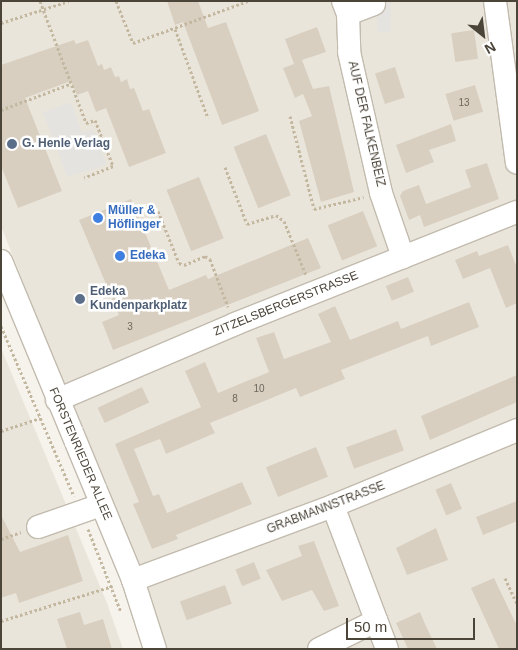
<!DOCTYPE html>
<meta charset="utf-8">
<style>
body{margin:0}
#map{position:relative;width:518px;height:650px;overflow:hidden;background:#f6f3ec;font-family:Arial,sans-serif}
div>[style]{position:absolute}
.residential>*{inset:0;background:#eae5da}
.parking>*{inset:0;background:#e5e3e0;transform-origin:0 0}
.building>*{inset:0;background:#d8cfc1;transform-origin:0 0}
.path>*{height:3px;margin-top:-1.5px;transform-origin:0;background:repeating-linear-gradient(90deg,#c4b79f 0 2.5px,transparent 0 5px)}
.roads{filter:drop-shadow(1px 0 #c2bbae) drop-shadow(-1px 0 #c2bbae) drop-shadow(0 1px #c2bbae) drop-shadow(0 -1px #c2bbae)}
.minor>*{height:22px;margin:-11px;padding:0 11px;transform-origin:11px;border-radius:11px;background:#fff}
.dots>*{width:14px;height:14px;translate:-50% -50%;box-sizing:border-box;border:2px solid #fff;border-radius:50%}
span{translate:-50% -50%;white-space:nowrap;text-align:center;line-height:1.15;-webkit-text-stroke:5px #fff;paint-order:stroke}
.number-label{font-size:10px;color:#6e675b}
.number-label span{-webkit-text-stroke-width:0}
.street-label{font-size:12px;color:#4b4439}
.service-label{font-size:12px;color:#4e5e75;font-weight:700}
.left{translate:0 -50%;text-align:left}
.shop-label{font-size:12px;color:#366cbe;font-weight:700}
.frame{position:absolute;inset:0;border:2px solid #4b4439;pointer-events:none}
.north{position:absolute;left:458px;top:10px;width:50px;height:50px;-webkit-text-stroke:4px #fff;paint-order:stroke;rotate:151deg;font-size:14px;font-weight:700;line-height:20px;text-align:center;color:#4b4439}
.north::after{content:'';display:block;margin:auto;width:18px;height:22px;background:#4b4439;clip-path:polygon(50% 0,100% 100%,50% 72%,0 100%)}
.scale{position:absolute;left:346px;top:618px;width:129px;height:22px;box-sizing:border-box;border:2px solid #4b4439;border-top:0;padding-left:6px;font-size:15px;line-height:18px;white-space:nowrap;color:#4b4439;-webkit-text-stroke:4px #fff;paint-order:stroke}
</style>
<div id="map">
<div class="residential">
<div style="clip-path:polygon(1px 1px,517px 1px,517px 649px,168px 649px,1px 226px)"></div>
<div style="clip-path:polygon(1px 348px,107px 603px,123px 649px,1px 649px)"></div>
</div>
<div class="parking">
<div style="left:377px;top:1px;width:14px;height:31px"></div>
<div style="clip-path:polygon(71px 102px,82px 133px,93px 129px,107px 165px,67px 177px,43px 112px)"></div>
</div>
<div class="building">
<div style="clip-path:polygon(167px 1px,198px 1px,208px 28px,226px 22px,259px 111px,222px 125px,183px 22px,175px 25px)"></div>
<div style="clip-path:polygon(317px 27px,326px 52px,302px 60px,313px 89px,329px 86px,354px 192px,321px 202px,299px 121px,312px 116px,303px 94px,295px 98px,283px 68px,294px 64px,285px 39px)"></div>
<div style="left:474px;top:30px;width:29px;height:23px;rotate:82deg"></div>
<div style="clip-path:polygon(74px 40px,76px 44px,88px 40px,98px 66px,102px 64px,104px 70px,111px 67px,115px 77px,119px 76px,121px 82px,127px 79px,130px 89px,134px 88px,143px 111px,149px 109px,166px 153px,129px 167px,106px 108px,96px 112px,88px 91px,77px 95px,71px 81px,25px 98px,62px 191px,18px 208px,1px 166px,1px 65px)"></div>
<div style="left:395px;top:67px;width:32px;height:21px;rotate:72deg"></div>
<div style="left:475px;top:85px;width:28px;height:31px;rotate:73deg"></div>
<div style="clip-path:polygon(451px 124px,456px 141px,429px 150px,434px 162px,406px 173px,396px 145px)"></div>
<div style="left:266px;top:134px;width:66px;height:35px;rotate:68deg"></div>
<div style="clip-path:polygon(487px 163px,499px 199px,424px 227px,420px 215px,409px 220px,400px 196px,403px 191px,419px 185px,426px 204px,471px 187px,465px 170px)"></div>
<div style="left:199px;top:177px;width:66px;height:35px;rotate:68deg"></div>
<div style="clip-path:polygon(131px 199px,169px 290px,206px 275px,208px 279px,308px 238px,321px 268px,113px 350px,102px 322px,119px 315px,79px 220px)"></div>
<div style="left:363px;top:211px;width:38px;height:38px;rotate:68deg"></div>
<div style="clip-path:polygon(508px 245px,517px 268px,517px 303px,506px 308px,490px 268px,463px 279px,455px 260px,477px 251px,479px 256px)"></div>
<div style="left:408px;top:277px;width:16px;height:24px;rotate:68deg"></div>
<div style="clip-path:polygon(469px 302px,479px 327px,431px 346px,428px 336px,341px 370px,345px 379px,300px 397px,296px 388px,252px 406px,210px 423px,215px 433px,166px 454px,160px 439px,134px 449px,153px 496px,159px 494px,167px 513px,242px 482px,252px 504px,176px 535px,178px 539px,152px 549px,133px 504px,139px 502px,115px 444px,201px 407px,185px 371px,205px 362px,218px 393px,269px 372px,256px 338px,274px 332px,284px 359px,331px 342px,318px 314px,335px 306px,350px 340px,398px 321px,401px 329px)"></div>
<div style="clip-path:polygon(517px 375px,517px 402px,430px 440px,421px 416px)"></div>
<div style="left:142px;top:387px;width:17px;height:49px;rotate:65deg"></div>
<div style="left:396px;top:429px;width:23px;height:53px;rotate:70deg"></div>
<div style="left:316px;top:447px;width:32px;height:54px;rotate:68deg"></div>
<div style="left:451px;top:483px;width:28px;height:17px;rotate:67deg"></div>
<div style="clip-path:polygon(517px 501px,517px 521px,483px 535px,476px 517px)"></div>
<div style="clip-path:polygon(1px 515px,20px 552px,68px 535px,83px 581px,19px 603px,16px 593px,1px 598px)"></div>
<div style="clip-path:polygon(436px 528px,448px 560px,407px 575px,396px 548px)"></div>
<div style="clip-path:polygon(314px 541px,339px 606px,324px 611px,312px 590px,282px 601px,266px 570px,302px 556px,298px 546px)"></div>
<div style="left:254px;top:562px;width:18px;height:20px;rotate:68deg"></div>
<div style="clip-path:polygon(494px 578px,517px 626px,517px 649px,499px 649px,471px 588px)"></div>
<div style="left:225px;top:585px;width:20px;height:48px;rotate:70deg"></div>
<div style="clip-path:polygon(80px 612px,84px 625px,103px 619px,112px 649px,67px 649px,57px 619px)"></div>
<div style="clip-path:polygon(420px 612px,425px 624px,437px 649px,408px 649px,396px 623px)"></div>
</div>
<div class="path">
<div style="left:40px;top:1px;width:130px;rotate:69.3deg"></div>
<div style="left:86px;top:123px;width:9px;rotate:-18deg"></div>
<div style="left:95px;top:120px;width:49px;rotate:68.6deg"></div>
<div style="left:113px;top:166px;width:31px;rotate:158deg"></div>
<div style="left:116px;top:1px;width:45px;rotate:68deg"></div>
<div style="left:133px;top:43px;width:122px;rotate:-20.1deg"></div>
<div style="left:1px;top:23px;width:71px;rotate:-17.9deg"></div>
<div style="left:175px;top:29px;width:95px;rotate:69.7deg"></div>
<div style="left:1px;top:110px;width:74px;rotate:-20.6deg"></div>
<div style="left:290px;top:116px;width:96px;rotate:75.5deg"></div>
<div style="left:314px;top:209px;width:51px;rotate:-13.5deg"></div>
<div style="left:225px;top:167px;width:61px;rotate:68.9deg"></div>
<div style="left:247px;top:224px;width:30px;rotate:-17deg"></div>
<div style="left:276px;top:215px;width:10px;rotate:37deg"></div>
<div style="left:284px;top:221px;width:58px;rotate:67.8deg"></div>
<div style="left:158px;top:211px;width:56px;rotate:68deg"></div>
<div style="left:179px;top:263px;width:5px;rotate:22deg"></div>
<div style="left:184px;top:265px;width:23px;rotate:-23deg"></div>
<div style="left:205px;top:256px;width:6px;rotate:31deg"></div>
<div style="left:210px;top:259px;width:51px;rotate:69.4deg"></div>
<div style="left:1px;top:326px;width:185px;rotate:66.8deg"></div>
<div style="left:1px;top:431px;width:41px;rotate:-18.4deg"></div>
<div style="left:88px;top:529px;width:89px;rotate:68.3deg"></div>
<div style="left:1px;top:539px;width:21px;rotate:-19deg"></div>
<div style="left:505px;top:578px;width:29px;rotate:65deg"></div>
<div style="left:1px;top:621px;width:117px;rotate:-17.4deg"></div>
</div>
<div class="roads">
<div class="minor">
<div style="left:343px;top:1px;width:14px;rotate:69deg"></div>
<div style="left:348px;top:14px;width:38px;rotate:88deg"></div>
<div style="left:349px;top:52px;width:145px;rotate:77.2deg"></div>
<div style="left:381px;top:193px;width:68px;rotate:71deg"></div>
<div style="left:495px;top:1px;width:163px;rotate:82.3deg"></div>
<div style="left:348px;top:14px;width:28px;rotate:-21deg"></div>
<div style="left:1px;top:261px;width:345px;rotate:67.5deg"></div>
<div style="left:133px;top:580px;width:72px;rotate:72.3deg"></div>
<div style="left:57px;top:400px;width:194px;rotate:-23.1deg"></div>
<div style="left:235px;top:324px;width:303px;rotate:-21.7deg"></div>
<div style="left:333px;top:506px;width:153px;rotate:69.3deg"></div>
<div style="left:38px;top:527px;width:67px;rotate:-19.2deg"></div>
<div style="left:133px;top:580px;width:213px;rotate:-20.3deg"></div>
<div style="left:333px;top:506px;width:199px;rotate:-22.4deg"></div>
<div style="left:319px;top:649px;width:64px;rotate:-26.2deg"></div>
</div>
</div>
<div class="dots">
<div style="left:12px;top:144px;background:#5c6f8a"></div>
<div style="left:98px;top:218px;background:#3f7fe0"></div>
<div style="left:120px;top:256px;background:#3f7fe0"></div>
<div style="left:80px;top:299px;background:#5c6f8a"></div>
</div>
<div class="number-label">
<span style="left:464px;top:103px">13</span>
<span style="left:130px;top:327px">3</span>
<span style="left:259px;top:389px">10</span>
<span style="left:235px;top:399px">8</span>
</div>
<div class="street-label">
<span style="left:366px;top:124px;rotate:77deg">AUF DER FALKENBEIZ</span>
<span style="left:286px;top:304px;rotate:-22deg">ZITZELSBERGERSTRASSE</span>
<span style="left:80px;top:454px;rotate:67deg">FORSTENRIEDER ALLEE</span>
<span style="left:326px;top:508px;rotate:-21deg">GRABMANNSTRASSE</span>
</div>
<div class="service-label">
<span class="left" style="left:22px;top:144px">G. Henle Verlag</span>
<span class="left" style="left:90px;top:299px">Edeka<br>Kundenparkplatz</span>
</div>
<div class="shop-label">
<span class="left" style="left:108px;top:218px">Müller &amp;<br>Höflinger</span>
<span class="left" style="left:130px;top:256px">Edeka</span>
</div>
<div class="frame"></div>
<div class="north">N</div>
<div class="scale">50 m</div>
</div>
